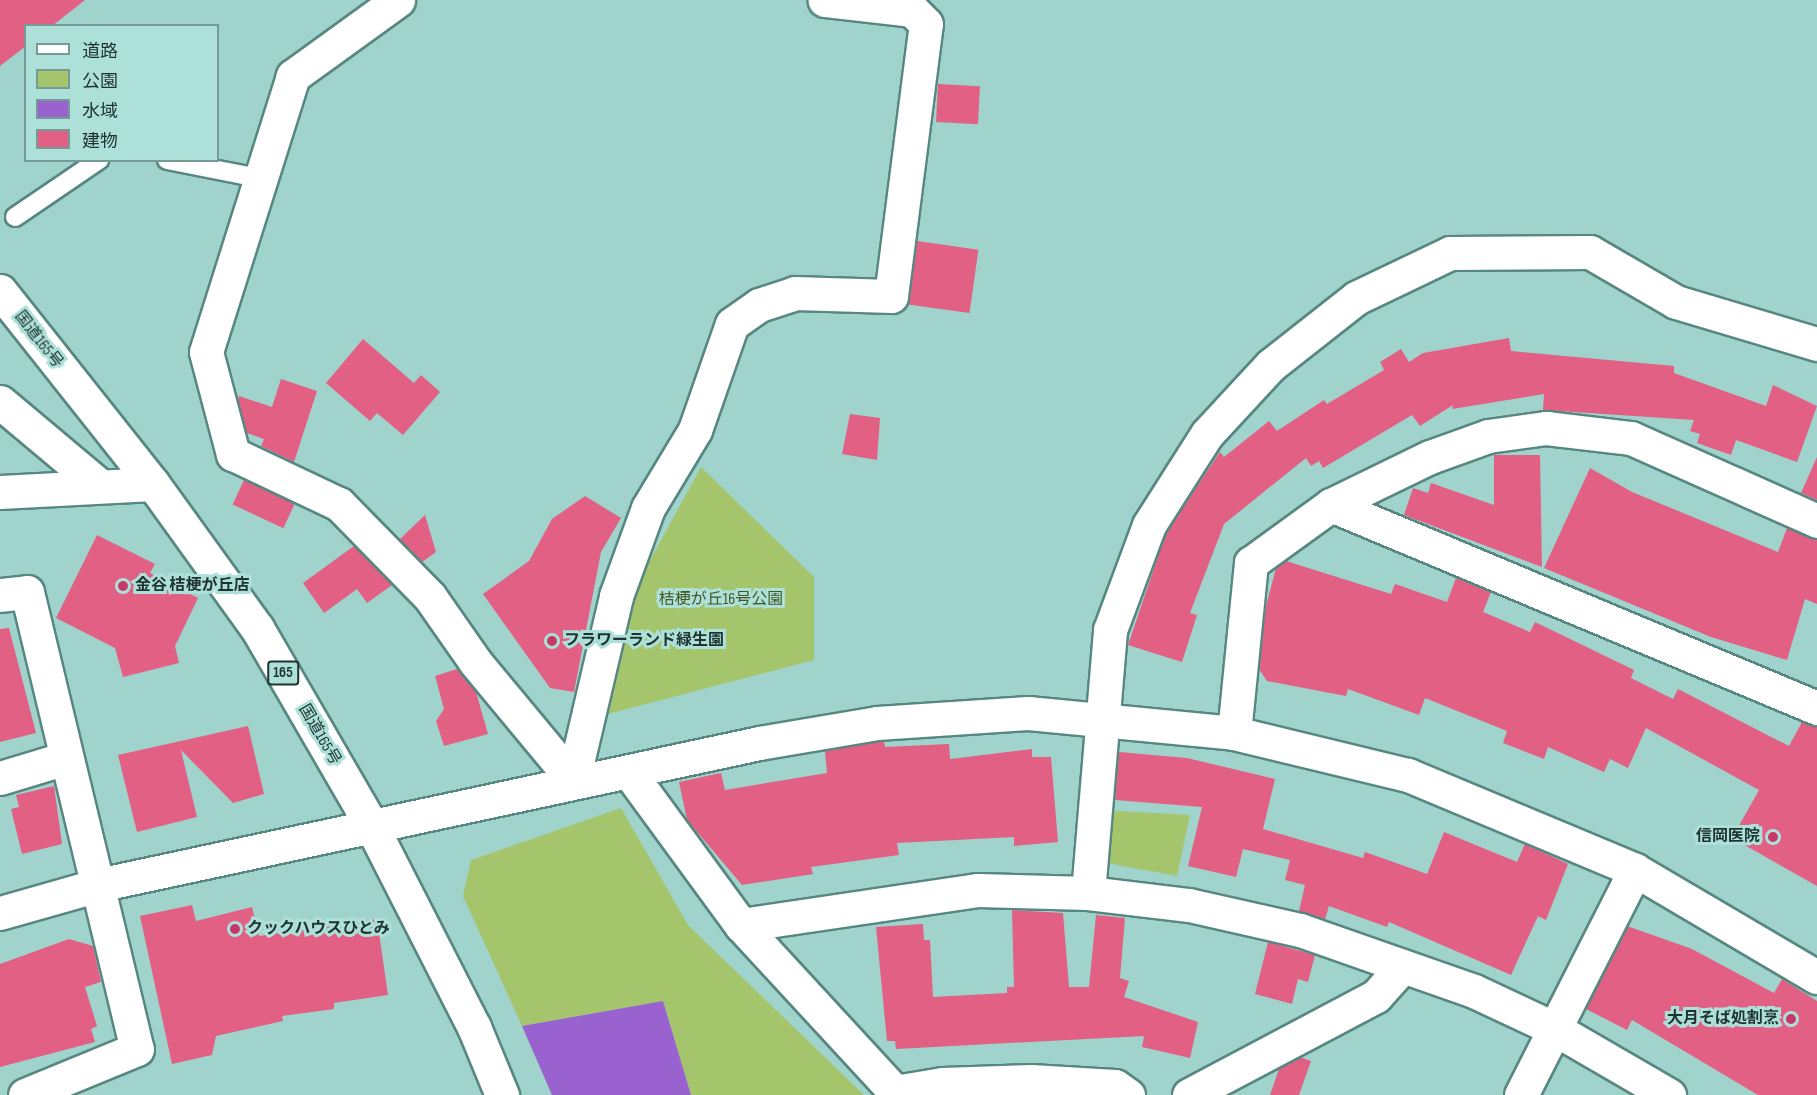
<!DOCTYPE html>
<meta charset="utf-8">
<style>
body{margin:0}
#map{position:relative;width:1817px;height:1095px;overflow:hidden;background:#a0d3cb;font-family:"Sofia Sans Condensed","Noto Sans JP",sans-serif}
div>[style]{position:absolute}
.green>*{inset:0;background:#a5c56c}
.water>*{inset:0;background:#9962cf}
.building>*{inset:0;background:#e26084;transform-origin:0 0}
.roads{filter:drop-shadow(2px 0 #578781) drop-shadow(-2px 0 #578781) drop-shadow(0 2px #578781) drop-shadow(0 -2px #578781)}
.lane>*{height:18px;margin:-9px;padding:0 9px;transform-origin:9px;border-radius:9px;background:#fff}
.street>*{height:33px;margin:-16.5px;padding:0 16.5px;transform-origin:16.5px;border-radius:16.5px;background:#fff}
.secondary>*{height:33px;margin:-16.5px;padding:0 16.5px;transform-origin:16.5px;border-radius:16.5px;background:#fff}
.highway>*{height:33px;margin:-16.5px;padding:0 16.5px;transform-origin:16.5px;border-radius:16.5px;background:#fff}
.dots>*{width:16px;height:16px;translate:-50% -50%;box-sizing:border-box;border:3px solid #ade0d8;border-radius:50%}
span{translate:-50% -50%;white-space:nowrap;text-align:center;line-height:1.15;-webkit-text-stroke:6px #ade0d8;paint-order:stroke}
.shield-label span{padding:2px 4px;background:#ade0d8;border:2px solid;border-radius:4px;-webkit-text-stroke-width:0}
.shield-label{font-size:15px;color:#1f3331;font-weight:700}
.street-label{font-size:16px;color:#1f3331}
.poi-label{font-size:16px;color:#1f3331;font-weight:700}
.left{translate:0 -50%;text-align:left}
.right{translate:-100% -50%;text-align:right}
.park-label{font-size:16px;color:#455724}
.legend{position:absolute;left:24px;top:24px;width:195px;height:138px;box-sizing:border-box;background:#ade0d8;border:2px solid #749b95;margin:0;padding:8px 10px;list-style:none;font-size:18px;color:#1f3331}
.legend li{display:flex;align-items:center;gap:12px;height:30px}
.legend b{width:30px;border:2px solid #749b95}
</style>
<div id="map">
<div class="green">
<div style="clip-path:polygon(701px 467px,814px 577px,814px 660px,608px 714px,636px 586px)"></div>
<div style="clip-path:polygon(621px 808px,688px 925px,864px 1095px,691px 1095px,663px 1001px,522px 1026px,463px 896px,471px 860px)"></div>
<div style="clip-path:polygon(1101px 810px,1190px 815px,1177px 876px,1101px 862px)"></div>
</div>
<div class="water">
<div style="clip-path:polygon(663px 1001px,691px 1095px,552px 1095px,522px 1026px)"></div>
</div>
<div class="building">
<div style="clip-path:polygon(0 0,85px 0,52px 26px,26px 26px,26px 46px,0 66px)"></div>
<div style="left:938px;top:84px;width:42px;height:38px;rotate:3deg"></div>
<div style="left:917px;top:241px;width:62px;height:64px;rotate:8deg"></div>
<div style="clip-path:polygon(1509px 338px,1511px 351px,1674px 366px,1674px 373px,1766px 406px,1773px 385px,1817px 406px,1797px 462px,1736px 440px,1731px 455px,1697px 443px,1700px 434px,1690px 431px,1694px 420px,1543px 410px,1544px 394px,1452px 409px,1453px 405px,1420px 426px,1412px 415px,1323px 468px,1319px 461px,1311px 466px,1306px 458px,1224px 524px,1190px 613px,1197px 615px,1182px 662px,1128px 645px,1166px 533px,1220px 452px,1224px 457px,1269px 421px,1277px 431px,1324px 400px,1327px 404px,1384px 370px,1380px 362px,1401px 349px,1409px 362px,1423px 353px)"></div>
<div style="clip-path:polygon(363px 339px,414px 383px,421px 375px,440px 392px,403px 435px,377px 413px,370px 421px,326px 383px)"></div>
<div style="clip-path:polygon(281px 379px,317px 391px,294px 462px,261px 446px,264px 439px,247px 433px,238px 400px,239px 396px,272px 407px)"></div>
<div style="clip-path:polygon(850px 414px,880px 418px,877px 460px,842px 454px)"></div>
<div style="clip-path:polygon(1494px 455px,1540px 455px,1542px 567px,1404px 515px,1413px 488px,1428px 493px,1431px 483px,1494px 505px)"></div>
<div style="clip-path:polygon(1817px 457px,1817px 500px,1801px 493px)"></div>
<div style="clip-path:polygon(1590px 468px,1632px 492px,1778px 552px,1787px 528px,1817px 539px,1817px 604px,1805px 599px,1787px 660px,1711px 637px,1544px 568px)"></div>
<div style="left:244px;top:480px;width:56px;height:27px;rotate:25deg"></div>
<div style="clip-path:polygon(585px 496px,621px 518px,601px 552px,574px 692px,550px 688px,483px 594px,529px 561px,552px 519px)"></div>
<div style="clip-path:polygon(425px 515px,436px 552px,422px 562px,400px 539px)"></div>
<div style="clip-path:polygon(97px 535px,155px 564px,150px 573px,198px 598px,175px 646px,179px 663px,123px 677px,115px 648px,56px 618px)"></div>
<div style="clip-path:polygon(354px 546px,392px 585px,367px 603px,357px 589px,324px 613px,303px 583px)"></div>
<div style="clip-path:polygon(1286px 561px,1391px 594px,1395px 584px,1447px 602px,1456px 578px,1491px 592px,1483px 612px,1530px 632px,1535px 622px,1634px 670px,1631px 678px,1673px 699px,1678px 689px,1789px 746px,1802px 722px,1817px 726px,1817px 886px,1732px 838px,1759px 790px,1646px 728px,1628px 768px,1610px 759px,1604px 772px,1548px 747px,1544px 759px,1503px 743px,1507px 731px,1425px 698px,1419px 715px,1348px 689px,1346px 696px,1267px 681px,1259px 669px,1266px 606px,1276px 568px)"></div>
<div style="clip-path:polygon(9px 628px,36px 733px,0 742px,0 629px)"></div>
<div style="clip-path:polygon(457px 669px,476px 692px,488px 734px,444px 746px,436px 721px,444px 709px,435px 676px)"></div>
<div style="clip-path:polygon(248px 726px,264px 794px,233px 803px,181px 750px,197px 817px,137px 832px,118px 755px)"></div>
<div style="clip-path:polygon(884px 741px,885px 747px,949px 744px,950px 759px,1032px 749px,1032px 757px,1051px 757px,1058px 842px,1014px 846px,1014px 837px,897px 843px,899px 855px,811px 867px,813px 874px,742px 885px,687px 820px,679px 782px,721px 773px,725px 790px,827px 773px,825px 751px)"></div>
<div style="clip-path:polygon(1119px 752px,1187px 758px,1275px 779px,1263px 829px,1363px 858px,1365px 852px,1427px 874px,1444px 832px,1517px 862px,1525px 844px,1568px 864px,1546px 920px,1538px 916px,1511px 975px,1389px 922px,1387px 927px,1329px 906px,1325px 919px,1299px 911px,1305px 885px,1285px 880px,1290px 860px,1243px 849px,1236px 877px,1188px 866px,1202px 807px,1115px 800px)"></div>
<div style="clip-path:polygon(54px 786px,62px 844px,22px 854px,11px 809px,19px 807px,16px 795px)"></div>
<div style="clip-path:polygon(192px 905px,196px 921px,252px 907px,259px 936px,377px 919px,388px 995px,334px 1003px,334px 1009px,282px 1016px,283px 1021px,216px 1036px,212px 1055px,172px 1064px,140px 916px)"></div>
<div style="clip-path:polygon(1012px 910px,1063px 913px,1069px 987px,1089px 987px,1096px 915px,1125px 918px,1120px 978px,1129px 981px,1124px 997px,1198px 1022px,1190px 1058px,1142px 1047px,1144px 1036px,896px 1049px,895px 1041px,887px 1041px,876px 927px,923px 924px,924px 940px,930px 940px,933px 997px,1007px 993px,1007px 987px,1014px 987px)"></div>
<div style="clip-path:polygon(1627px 926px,1692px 949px,1774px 993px,1782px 979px,1817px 1001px,1817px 1095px,1758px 1095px,1632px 1020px,1627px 1030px,1586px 1009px)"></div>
<div style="clip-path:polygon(69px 939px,93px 946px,101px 982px,85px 987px,97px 1026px,91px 1029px,95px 1042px,0 1067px,0 964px)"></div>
<div style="clip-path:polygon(1268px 942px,1315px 955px,1308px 982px,1298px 979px,1292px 1004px,1255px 994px)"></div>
<div style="clip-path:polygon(1300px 1057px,1311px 1061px,1299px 1095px,1270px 1095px,1279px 1069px)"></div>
</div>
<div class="roads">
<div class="lane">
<div style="left:167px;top:160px;width:94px;rotate:11.1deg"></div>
<div style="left:15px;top:217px;width:102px;rotate:-34.2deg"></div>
</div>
<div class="street">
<div style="left:398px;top:0;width:130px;rotate:144.1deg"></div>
<div style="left:293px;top:76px;width:289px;rotate:107.5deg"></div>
<div style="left:206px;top:352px;width:106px;rotate:75.2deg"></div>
<div style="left:233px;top:454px;width:117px;rotate:25.3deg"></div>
<div style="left:339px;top:504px;width:130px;rotate:45.6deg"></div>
<div style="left:430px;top:597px;width:80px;rotate:55.1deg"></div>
<div style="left:476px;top:663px;width:152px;rotate:50.3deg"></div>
<div style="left:0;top:402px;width:129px;rotate:40deg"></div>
<div style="left:0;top:492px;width:153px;rotate:-3deg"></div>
<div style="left:1331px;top:505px;width:527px;rotate:22.67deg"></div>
<div style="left:0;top:595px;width:27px;rotate:-6deg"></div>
<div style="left:27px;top:592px;width:470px;rotate:76.5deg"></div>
<div style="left:137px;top:1049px;width:121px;rotate:157.7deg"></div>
<div style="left:1234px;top:733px;width:171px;rotate:-84.3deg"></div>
<div style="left:1251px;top:563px;width:99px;rotate:-35.9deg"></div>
<div style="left:1331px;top:505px;width:110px;rotate:-25.9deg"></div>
<div style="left:1430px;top:457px;width:62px;rotate:-19.9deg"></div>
<div style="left:1488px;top:436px;width:59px;rotate:-7.9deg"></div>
<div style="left:1546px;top:428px;width:86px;rotate:6.7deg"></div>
<div style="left:1631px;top:438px;width:204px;rotate:24deg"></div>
<div style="left:629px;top:772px;width:190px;rotate:53.8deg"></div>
<div style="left:741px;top:925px;width:227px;rotate:47.3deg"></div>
<div style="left:895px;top:1092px;width:48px;rotate:-9.7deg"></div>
<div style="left:942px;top:1084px;width:89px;rotate:-1.9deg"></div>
<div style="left:1031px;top:1081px;width:84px;rotate:3.4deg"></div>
<div style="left:1115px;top:1086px;width:16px;rotate:35deg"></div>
<div style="left:0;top:778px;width:69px;rotate:-16.9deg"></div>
<div style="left:573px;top:780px;width:189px;rotate:-76.8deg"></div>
<div style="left:616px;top:596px;width:94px;rotate:-70deg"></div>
<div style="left:648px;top:508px;width:91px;rotate:-58.9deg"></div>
<div style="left:695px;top:430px;width:112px;rotate:-70.8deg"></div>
<div style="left:732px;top:324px;width:33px;rotate:-35deg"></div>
<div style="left:759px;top:305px;width:38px;rotate:-18deg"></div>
<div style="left:795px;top:293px;width:96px;rotate:1.8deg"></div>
<div style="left:891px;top:296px;width:274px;rotate:-82.7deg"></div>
<div style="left:926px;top:24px;width:20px;rotate:-135deg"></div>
<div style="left:912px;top:10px;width:88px;rotate:-173.4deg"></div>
<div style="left:1088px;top:893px;width:264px;rotate:-85.2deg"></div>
<div style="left:1110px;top:630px;width:112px;rotate:-69.6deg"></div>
<div style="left:1149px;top:525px;width:108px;rotate:-57.5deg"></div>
<div style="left:1207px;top:434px;width:94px;rotate:-47.2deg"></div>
<div style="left:1271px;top:365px;width:108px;rotate:-38.2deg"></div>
<div style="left:1356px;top:298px;width:104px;rotate:-25.6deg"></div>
<div style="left:1450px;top:253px;width:140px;rotate:-0.4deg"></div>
<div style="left:1590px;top:252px;width:99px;rotate:30.2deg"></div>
<div style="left:1676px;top:302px;width:147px;rotate:16.6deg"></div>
<div style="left:741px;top:925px;width:240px;rotate:-8.4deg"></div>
<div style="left:978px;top:890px;width:110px;rotate:1.6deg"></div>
<div style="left:1088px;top:893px;width:102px;rotate:6.8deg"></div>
<div style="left:1189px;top:905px;width:114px;rotate:12.7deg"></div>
<div style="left:1300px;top:930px;width:184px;rotate:19.3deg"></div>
<div style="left:1474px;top:991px;width:89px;rotate:25.1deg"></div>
<div style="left:1555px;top:1029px;width:132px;rotate:30.1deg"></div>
<div style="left:1189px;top:1095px;width:212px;rotate:-27.9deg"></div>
<div style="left:1376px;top:996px;width:40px;rotate:-48deg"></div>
<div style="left:1521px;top:1095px;width:252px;rotate:-63.1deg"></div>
</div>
<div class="secondary">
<div style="left:0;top:913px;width:102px;rotate:-15.9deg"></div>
<div style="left:98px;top:885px;width:676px;rotate:-12.12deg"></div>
<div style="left:759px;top:743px;width:120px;rotate:-9.6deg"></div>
<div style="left:877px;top:723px;width:151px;rotate:-3.8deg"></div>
<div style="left:1028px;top:713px;width:207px;rotate:5.5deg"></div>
<div style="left:1234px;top:733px;width:179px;rotate:13.6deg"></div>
<div style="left:1408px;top:775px;width:246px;rotate:22.7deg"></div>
<div style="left:1635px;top:870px;width:211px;rotate:30.5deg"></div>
</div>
<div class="highway">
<div style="left:0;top:291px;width:246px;rotate:51.6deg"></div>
<div style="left:153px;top:484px;width:178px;rotate:54.2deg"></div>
<div style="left:257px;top:628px;width:228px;rotate:59.9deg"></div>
<div style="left:371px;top:825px;width:227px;rotate:63deg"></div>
<div style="left:474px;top:1027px;width:74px;rotate:67.6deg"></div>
</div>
</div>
<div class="dots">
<div style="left:123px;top:586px;background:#c63967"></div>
<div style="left:552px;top:641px;background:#c63967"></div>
<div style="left:1773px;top:837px;background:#c63967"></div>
<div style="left:235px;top:929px;background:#c63967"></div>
<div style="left:1791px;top:1019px;background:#c63967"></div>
</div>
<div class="shield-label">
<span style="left:283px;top:673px">165</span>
</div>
<div class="street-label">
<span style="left:38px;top:340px;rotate:52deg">国道165号</span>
<span style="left:319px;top:735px;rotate:60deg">国道165号</span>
</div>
<div class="poi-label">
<span class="left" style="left:135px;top:586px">金谷 桔梗が丘店</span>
<span class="left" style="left:564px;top:641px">フラワーランド緑生園</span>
<span class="right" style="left:1760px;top:837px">信岡医院</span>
<span class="left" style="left:247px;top:929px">クックハウスひとみ</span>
<span class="right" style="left:1779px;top:1019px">大月そば処割烹</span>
</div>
<div class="park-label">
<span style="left:721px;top:600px">桔梗が丘16号公園</span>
</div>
<ul class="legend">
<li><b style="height:8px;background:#fff"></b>道路</li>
<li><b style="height:16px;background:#a5c56c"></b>公園</li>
<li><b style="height:16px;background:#9962cf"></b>水域</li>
<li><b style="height:16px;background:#e26084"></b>建物</li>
</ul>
</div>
